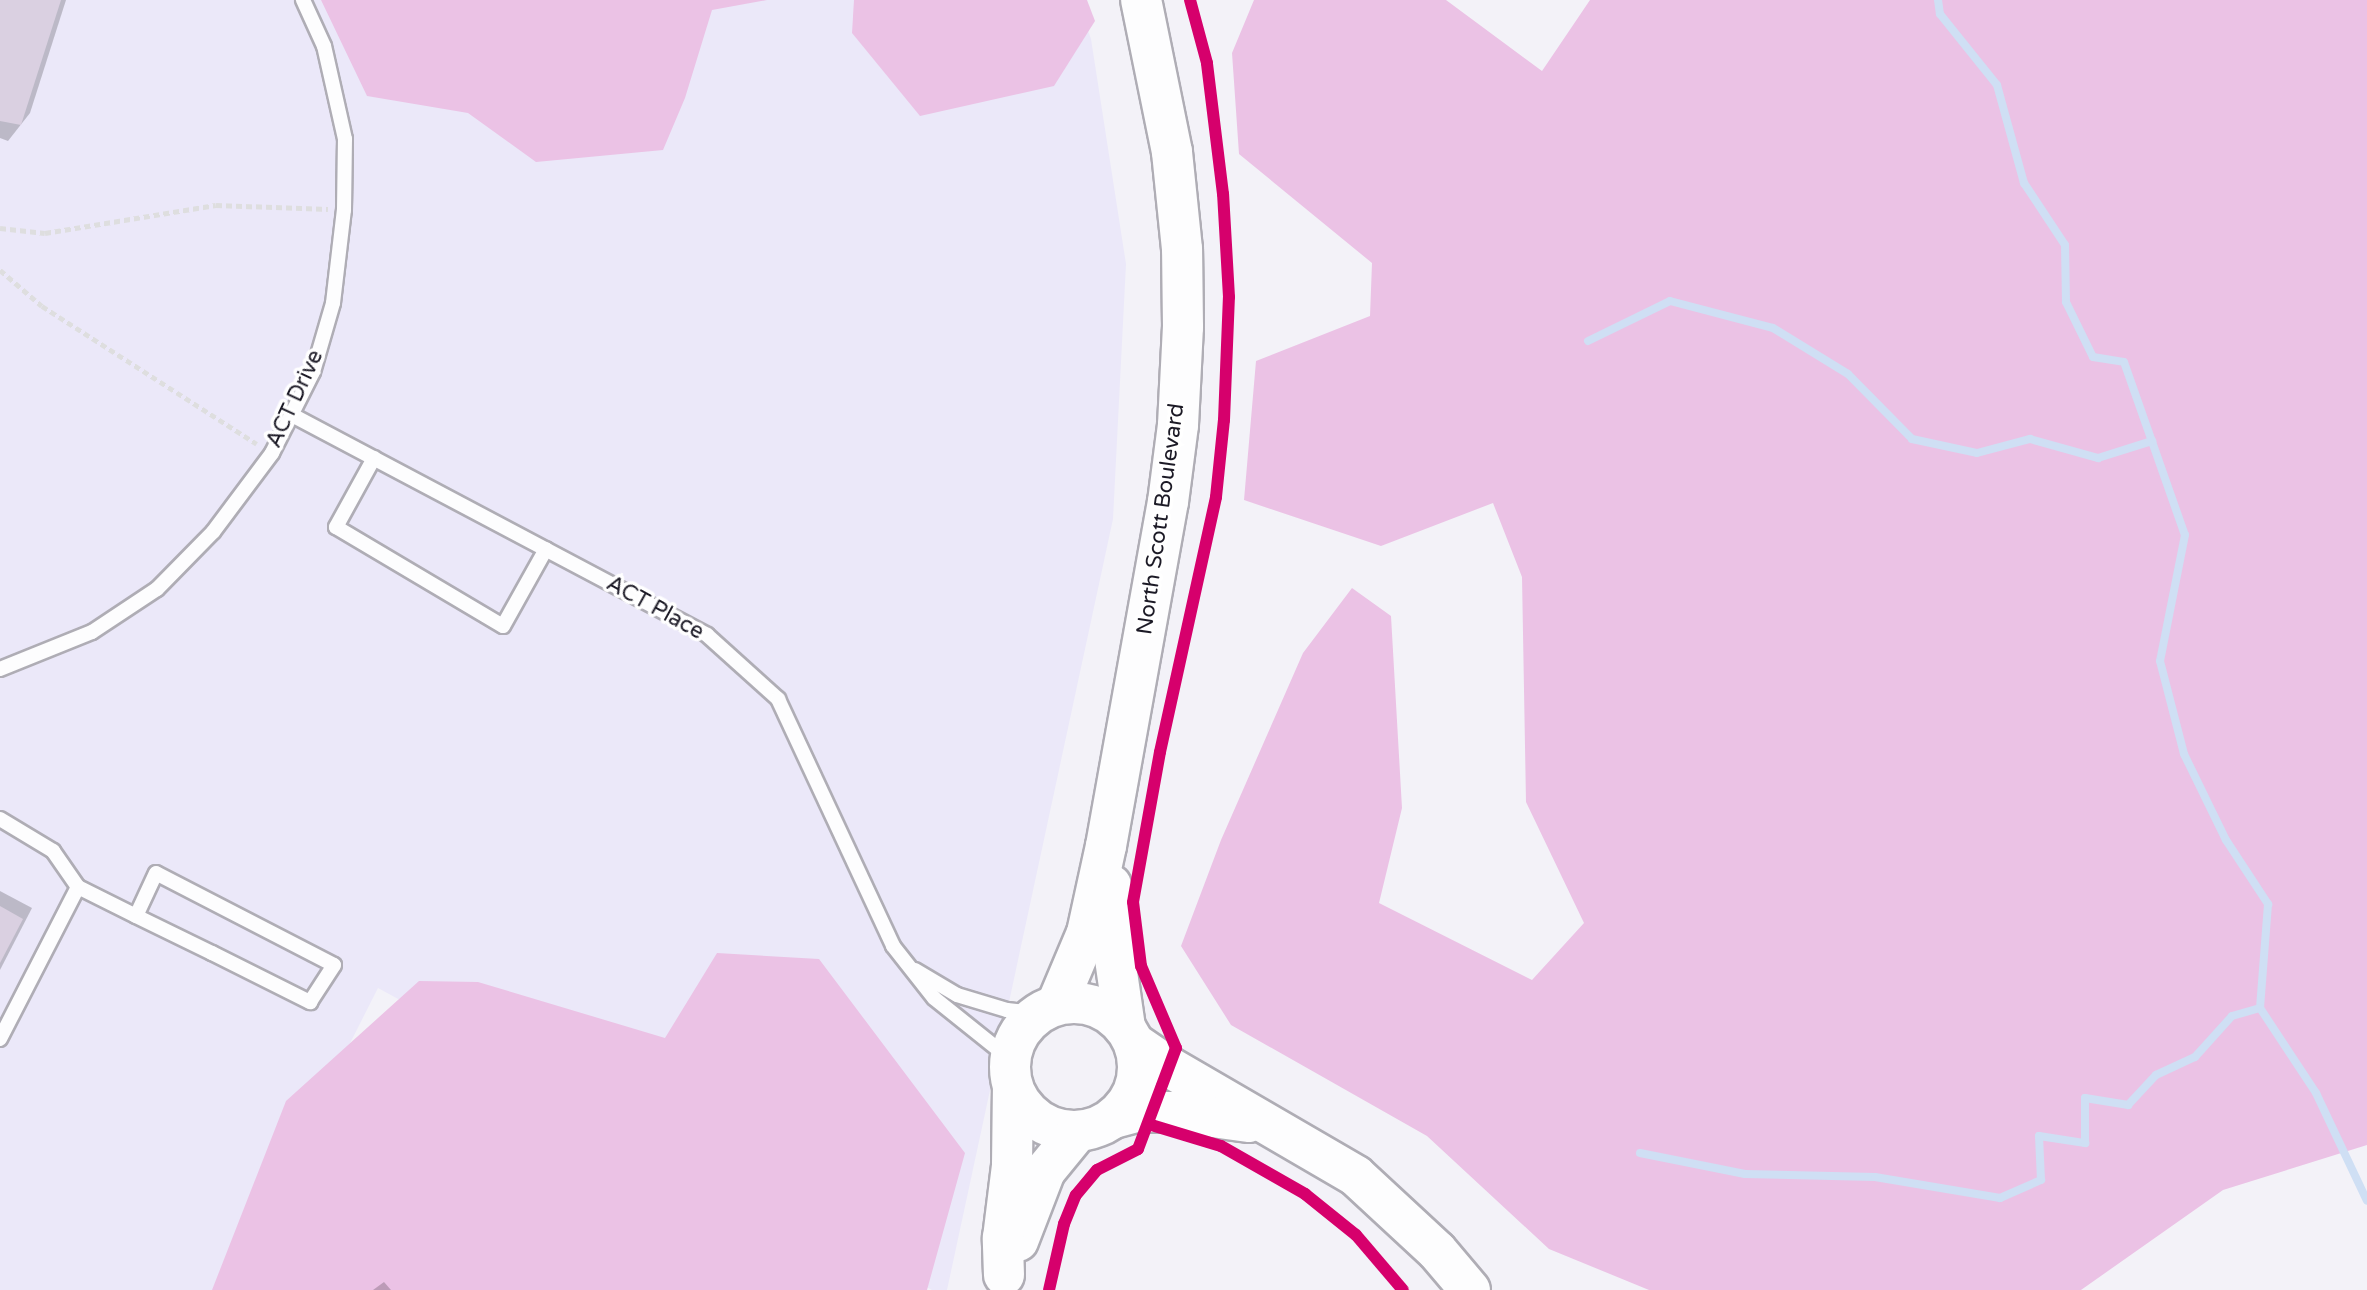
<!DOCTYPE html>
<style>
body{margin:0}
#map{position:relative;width:2367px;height:1290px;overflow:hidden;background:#f3f2f8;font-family:"Varela Round",sans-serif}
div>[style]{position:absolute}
.built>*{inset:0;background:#ebe8f9}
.forest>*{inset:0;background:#ebc2e5}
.shadow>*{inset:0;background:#0003}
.stream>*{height:8px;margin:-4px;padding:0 4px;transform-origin:4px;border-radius:4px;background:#cfdff4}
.building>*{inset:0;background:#dad0e1}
.path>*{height:5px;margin-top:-2.5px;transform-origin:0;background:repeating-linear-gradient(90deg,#dededf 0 6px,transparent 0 10px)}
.roads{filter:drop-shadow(2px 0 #afadb5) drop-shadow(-2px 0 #afadb5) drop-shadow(0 2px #afadb5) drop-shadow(0 -2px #afadb5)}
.service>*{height:14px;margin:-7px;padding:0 7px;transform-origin:7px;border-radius:7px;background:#fdfdfe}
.secondary>*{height:40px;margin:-20px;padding:0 20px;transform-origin:20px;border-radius:20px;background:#fdfdfe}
.secondary>.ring{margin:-20px;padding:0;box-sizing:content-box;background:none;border:40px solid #fdfdfe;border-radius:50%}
.cycleway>*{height:12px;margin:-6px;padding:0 6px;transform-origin:6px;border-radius:6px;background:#d6006c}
span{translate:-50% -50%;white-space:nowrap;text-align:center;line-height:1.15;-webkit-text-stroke:7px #fff;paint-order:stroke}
.street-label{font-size:22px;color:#1c1a26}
</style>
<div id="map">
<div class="built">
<div style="clip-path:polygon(0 0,1077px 0,1091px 39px,1126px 264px,1113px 519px,947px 1290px,932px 1290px,378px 988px,225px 1290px,0 1290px)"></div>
</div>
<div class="forest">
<div style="clip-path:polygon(321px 0,767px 0,712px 10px,685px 98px,663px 150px,536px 162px,468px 113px,367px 96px)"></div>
<div style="clip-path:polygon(854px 0,1087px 0,1095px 21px,1054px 86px,920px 116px,852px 33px)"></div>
<div style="clip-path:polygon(1254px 0,1446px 0,1542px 71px,1590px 0,2367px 0,2367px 1145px,2223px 1190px,2081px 1290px,1649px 1290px,1549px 1249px,1427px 1136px,1231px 1025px,1181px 946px,1221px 840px,1303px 653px,1352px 588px,1391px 616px,1402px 808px,1379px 903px,1532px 980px,1584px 923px,1526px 802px,1522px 577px,1493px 503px,1381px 546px,1244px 500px,1256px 361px,1370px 316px,1372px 263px,1239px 154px,1232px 53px)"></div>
<div style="clip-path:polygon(717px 953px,819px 959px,965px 1153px,927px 1290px,212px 1290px,286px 1101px,419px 981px,478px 982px,665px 1038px)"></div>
</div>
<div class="shadow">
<div style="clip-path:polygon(0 0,66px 0,30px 113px,8px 141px,0 138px)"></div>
<div style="clip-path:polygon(0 891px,32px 908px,0 970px)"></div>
<div style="clip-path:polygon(384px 1282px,391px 1290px,373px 1290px)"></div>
</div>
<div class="stream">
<div style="left:1938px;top:0;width:14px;rotate:82deg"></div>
<div style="left:1940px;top:14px;width:91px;rotate:51.2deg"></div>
<div style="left:1997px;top:85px;width:102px;rotate:74.6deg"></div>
<div style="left:2024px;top:183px;width:74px;rotate:56.5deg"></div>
<div style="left:2065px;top:245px;width:57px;rotate:89deg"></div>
<div style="left:2066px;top:302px;width:61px;rotate:63.9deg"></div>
<div style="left:2093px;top:357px;width:31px;rotate:9deg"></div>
<div style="left:2124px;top:362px;width:183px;rotate:70.6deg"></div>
<div style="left:2185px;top:535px;width:128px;rotate:101.2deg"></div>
<div style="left:2160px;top:661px;width:96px;rotate:75.5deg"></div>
<div style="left:2184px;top:754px;width:96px;rotate:64deg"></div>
<div style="left:2226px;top:840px;width:77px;rotate:56.7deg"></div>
<div style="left:2268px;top:904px;width:104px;rotate:94.4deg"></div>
<div style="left:2260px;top:1008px;width:102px;rotate:56.6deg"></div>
<div style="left:2316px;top:1093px;width:119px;rotate:64.7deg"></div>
<div style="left:1588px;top:341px;width:91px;rotate:-26deg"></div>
<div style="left:1670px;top:301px;width:106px;rotate:14.7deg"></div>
<div style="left:1773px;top:328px;width:88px;rotate:31.5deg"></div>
<div style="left:1848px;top:374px;width:91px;rotate:45.4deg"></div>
<div style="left:1912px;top:439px;width:66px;rotate:12.2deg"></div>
<div style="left:1977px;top:453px;width:55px;rotate:-14.8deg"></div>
<div style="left:2030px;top:439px;width:71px;rotate:15.6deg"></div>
<div style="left:2098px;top:458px;width:57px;rotate:-17.5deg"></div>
<div style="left:1640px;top:1153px;width:107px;rotate:11.3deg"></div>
<div style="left:1745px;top:1174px;width:130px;rotate:1.3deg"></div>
<div style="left:1875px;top:1177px;width:127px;rotate:9.5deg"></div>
<div style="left:2000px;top:1198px;width:45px;rotate:-23.7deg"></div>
<div style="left:2041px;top:1180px;width:44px;rotate:-92.6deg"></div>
<div style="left:2039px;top:1136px;width:47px;rotate:8.7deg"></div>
<div style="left:2085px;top:1143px;width:45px;rotate:-90deg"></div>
<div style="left:2085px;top:1098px;width:44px;rotate:9.2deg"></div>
<div style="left:2128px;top:1105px;width:41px;rotate:-47deg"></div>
<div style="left:2156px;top:1075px;width:43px;rotate:-24.8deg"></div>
<div style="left:2195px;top:1057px;width:55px;rotate:-47.9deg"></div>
<div style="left:2232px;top:1016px;width:29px;rotate:-16deg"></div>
</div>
<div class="building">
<div style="clip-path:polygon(0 0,61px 0,21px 125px,0 121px)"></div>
<div style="clip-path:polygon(0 906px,23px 919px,0 963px)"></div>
</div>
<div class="path">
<div style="left:0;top:228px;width:45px;rotate:6.3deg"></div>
<div style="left:45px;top:233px;width:173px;rotate:-9.3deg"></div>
<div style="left:216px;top:205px;width:112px;rotate:2deg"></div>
<div style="left:0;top:270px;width:55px;rotate:40.6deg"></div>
<div style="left:42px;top:306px;width:255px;rotate:32.7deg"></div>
</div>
<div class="roads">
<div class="service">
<div style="left:292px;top:415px;width:470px;rotate:27.9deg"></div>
<div style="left:707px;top:635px;width:96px;rotate:42deg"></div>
<div style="left:778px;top:699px;width:272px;rotate:65deg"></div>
<div style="left:893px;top:946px;width:66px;rotate:51.7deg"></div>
<div style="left:934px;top:998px;width:90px;rotate:38.7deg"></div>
<div style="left:1004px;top:1054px;width:12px;rotate:59deg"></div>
<div style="left:374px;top:458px;width:79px;rotate:118.8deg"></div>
<div style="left:336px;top:527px;width:194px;rotate:30.7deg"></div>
<div style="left:503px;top:626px;width:88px;rotate:-60.8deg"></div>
<div style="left:0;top:669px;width:99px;rotate:-21.9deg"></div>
<div style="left:92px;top:632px;width:78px;rotate:-33.5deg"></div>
<div style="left:157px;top:589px;width:80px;rotate:-45.5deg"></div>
<div style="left:213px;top:532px;width:99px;rotate:-53.2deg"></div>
<div style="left:272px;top:453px;width:91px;rotate:-63.2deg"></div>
<div style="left:313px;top:372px;width:72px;rotate:-73.8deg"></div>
<div style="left:333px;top:303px;width:94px;rotate:-83.3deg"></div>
<div style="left:344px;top:210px;width:71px;rotate:-89.2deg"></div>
<div style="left:345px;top:139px;width:95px;rotate:-102.7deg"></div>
<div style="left:324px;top:46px;width:51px;rotate:-114.5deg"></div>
<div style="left:0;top:819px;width:62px;rotate:31.1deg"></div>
<div style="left:53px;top:851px;width:44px;rotate:55.2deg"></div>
<div style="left:78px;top:887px;width:171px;rotate:117.2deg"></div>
<div style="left:78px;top:887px;width:65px;rotate:26.6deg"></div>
<div style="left:136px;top:916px;width:85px;rotate:26deg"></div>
<div style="left:212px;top:953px;width:110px;rotate:26.6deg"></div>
<div style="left:310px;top:1002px;width:44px;rotate:-57deg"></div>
<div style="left:334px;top:965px;width:200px;rotate:-152.7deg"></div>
<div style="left:156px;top:873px;width:47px;rotate:114.9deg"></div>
<div style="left:915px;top:970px;width:49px;rotate:30.8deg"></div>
<div style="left:957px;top:995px;width:52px;rotate:16.7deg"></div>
<div style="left:1007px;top:1010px;width:30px;rotate:6deg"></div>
</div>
<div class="secondary">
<div style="left:1111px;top:885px;width:67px;rotate:87.4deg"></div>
<div style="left:1114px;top:952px;width:76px;rotate:81.7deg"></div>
<div class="ring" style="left:1010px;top:1003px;width:88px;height:88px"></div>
<div style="left:1057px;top:1004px;width:77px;rotate:-67.1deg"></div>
<div style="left:1087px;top:933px;width:89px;rotate:-77.7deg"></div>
<div style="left:1106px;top:846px;width:350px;rotate:-79.8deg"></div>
<div style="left:1168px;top:502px;width:78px;rotate:-82.6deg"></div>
<div style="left:1178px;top:425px;width:98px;rotate:-87.1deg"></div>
<div style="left:1183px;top:327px;width:78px;rotate:-90.7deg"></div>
<div style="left:1182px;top:249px;width:98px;rotate:-95.9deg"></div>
<div style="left:1172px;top:152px;width:155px;rotate:-101.5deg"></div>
<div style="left:1134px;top:1043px;width:42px;rotate:34.4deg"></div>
<div style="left:1169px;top:1067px;width:216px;rotate:30.2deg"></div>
<div style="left:1356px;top:1176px;width:110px;rotate:42.8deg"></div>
<div style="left:1437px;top:1251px;width:51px;rotate:49.8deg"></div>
<div style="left:1114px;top:1118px;width:24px;rotate:-15deg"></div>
<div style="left:1137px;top:1112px;width:39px"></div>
<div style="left:1176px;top:1112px;width:73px;rotate:7.9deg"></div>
<div style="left:1018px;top:1241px;width:75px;rotate:-68.9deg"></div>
<div style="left:1045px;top:1171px;width:50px;rotate:-50.6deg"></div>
<div style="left:1004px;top:1275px;width:37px;rotate:-92deg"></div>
<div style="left:1003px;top:1238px;width:73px;rotate:-82.9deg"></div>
<div style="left:1012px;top:1166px;width:77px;rotate:-89.3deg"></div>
</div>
</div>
<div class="cycleway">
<div style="left:1148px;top:1124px;width:76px;rotate:16.8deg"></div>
<div style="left:1221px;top:1146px;width:97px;rotate:29.7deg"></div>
<div style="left:1305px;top:1194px;width:65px;rotate:38.8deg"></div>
<div style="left:1356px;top:1235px;width:72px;rotate:49.5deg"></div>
<div style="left:1049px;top:1290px;width:68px;rotate:-77.2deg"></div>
<div style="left:1064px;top:1224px;width:31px;rotate:-68deg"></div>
<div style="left:1076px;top:1195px;width:33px;rotate:-50deg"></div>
<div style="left:1097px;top:1170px;width:46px;rotate:-27.1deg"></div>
<div style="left:1138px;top:1149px;width:108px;rotate:-69.4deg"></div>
<div style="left:1176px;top:1048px;width:89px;rotate:-113.1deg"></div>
<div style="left:1141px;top:966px;width:64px;rotate:-97.1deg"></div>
<div style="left:1133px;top:902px;width:152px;rotate:-79.8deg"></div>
<div style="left:1160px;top:752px;width:261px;rotate:-77.6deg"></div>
<div style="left:1216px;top:497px;width:77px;rotate:-84.1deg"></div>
<div style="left:1224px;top:420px;width:123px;rotate:-87.7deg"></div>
<div style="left:1229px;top:297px;width:103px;rotate:-93.3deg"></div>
<div style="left:1223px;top:194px;width:132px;rotate:-97deg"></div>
<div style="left:1207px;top:63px;width:65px;rotate:-105.1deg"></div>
</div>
<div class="street-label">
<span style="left:295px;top:399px;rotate:-65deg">ACT Drive</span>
<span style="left:1161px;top:519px;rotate:-82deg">North Scott Boulevard</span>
<span style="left:655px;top:608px;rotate:29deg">ACT Place</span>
</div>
</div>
